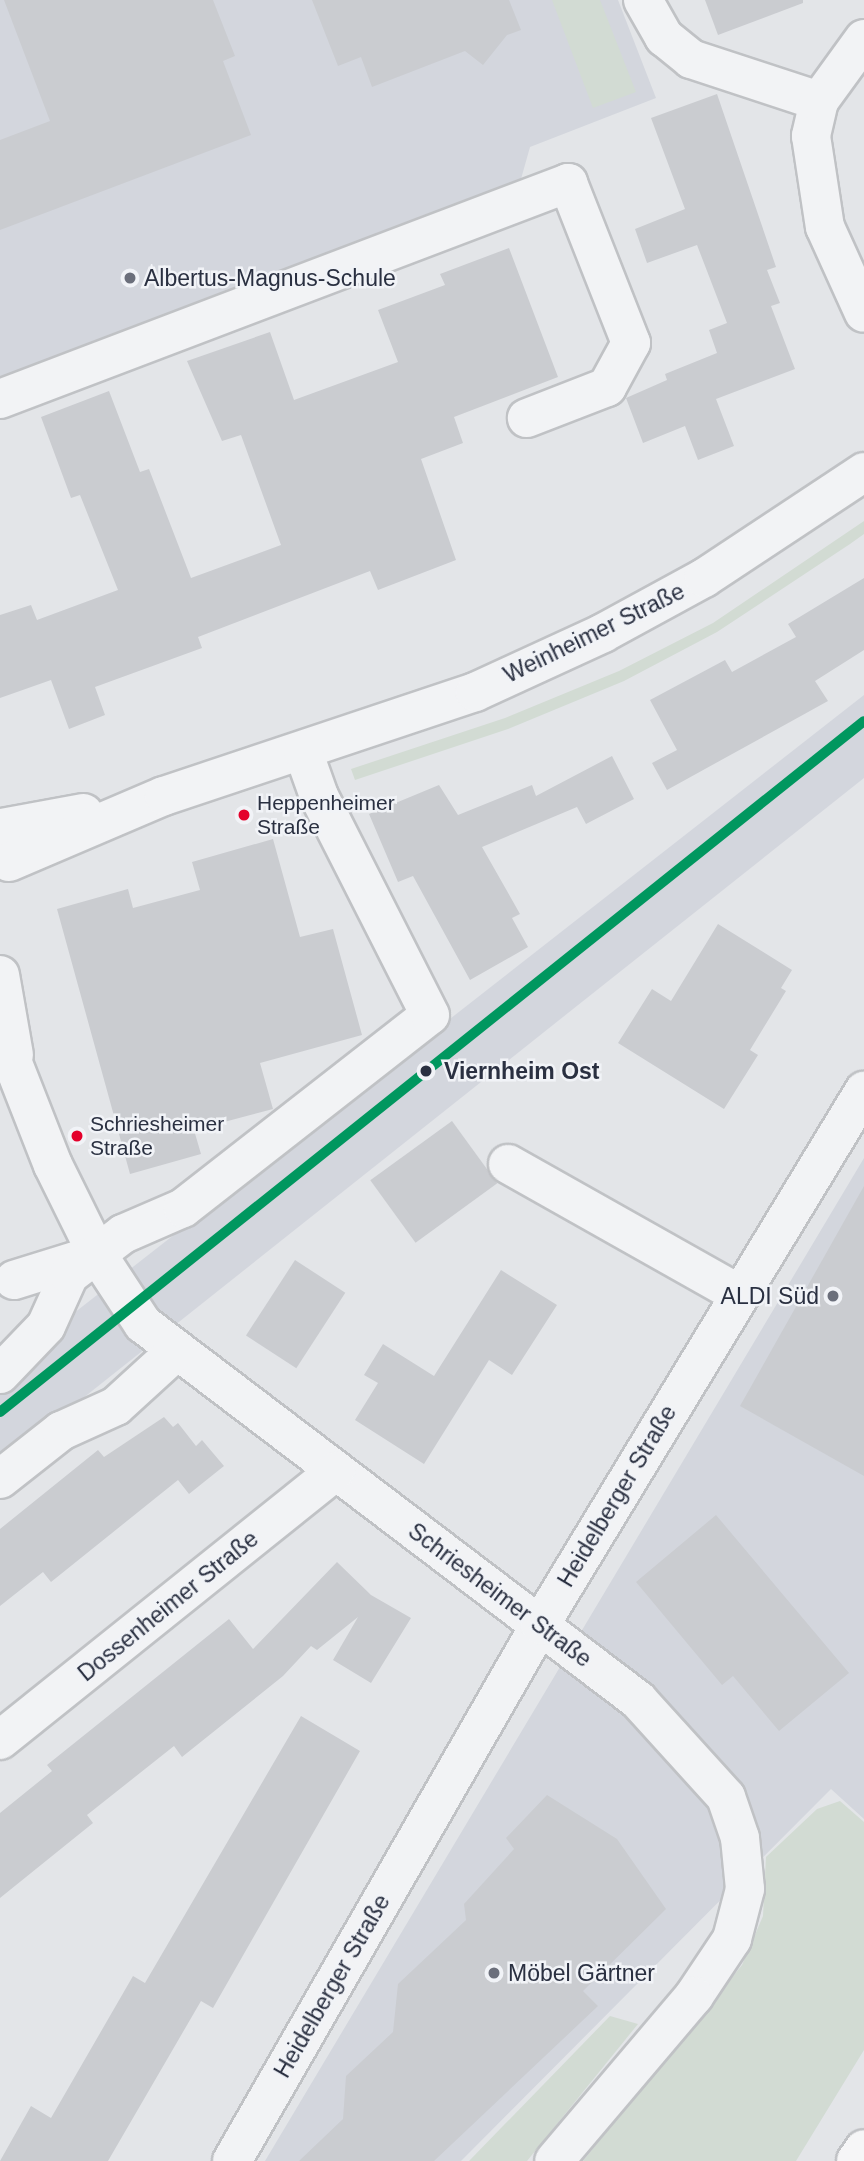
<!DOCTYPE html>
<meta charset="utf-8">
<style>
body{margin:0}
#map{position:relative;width:864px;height:2161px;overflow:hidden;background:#e3e5e8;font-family:Arial,sans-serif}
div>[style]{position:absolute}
.built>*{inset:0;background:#d3d6dd}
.green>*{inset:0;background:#d2dbd3}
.building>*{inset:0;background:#caccd0;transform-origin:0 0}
.roads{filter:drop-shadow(2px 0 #c0c2c5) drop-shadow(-2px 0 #c0c2c5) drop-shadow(0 2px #c0c2c5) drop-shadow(0 -2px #c0c2c5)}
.minor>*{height:38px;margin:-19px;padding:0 19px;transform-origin:19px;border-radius:19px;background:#f2f3f5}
.highway>*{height:38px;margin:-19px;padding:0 19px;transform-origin:19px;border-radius:19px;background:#f6f6f7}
.tram-1>*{height:10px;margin:-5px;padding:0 5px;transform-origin:5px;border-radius:5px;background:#00975f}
.dots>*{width:19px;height:19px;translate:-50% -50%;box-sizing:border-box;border:4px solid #f1f3f7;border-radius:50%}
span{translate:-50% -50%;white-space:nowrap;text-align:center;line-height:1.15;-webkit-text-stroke:5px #f1f3f7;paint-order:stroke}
.bus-label{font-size:21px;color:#2a3041}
.left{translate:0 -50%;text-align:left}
.poi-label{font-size:23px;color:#2a3041}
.right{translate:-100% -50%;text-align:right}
.street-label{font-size:23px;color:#2a3041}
.stop-label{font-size:23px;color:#2a3041;font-weight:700}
</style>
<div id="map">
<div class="built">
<div style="clip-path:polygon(0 0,618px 0,656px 98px,530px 147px,521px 179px,0 377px)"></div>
<div style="clip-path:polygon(864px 695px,864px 778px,0 1464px,0 1385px,60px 1324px)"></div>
<div style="clip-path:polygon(864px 1158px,864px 1819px,831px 1789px,461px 2161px,265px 2161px)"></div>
</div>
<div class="green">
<div style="clip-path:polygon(552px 0,600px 0,636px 92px,593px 108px)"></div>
<div style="clip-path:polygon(864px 521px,864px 534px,850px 544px,717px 632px,624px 681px,508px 729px,355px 780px,351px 769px,505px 718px,619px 671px,713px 623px)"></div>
<div style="clip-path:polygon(840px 1801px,864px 1822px,864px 2050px,796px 2161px,583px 2161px,742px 1965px,763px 1916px,766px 1857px,817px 1809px)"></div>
<div style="clip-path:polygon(610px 2016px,638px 2024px,527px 2161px,469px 2161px)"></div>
</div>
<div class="building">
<div style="clip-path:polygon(4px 0,213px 0,235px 56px,223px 61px,251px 135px,0 230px,0 140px,50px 121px)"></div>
<div style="clip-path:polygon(312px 0,509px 0,521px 30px,507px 35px,483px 65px,465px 51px,372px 87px,361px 57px,338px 66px)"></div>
<div style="clip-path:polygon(705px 0,803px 0,803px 3px,718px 35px)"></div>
<div style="clip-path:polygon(717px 94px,776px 267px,767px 270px,780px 303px,771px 306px,795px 369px,716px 399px,734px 446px,698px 460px,685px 426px,643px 443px,626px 398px,667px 380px,665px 374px,717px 353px,709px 330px,727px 323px,697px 245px,647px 263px,635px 229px,685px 209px,651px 118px)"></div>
<div style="clip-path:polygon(509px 248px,558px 377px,454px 417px,463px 443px,421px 459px,456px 560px,378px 590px,370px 571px,198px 637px,202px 648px,95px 687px,105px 715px,69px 729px,51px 680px,0 698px,0 615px,31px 605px,37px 620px,118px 590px,80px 495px,71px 498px,41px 417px,109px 391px,140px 472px,149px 469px,191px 578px,281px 545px,241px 435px,222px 441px,187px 361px,270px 332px,294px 400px,398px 362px,378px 310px,445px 285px,440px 274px)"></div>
<div style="clip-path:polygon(864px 578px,864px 650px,815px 681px,828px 701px,667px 790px,652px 763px,677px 750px,650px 700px,725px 660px,732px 672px,796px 637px,788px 624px)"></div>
<div style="clip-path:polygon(612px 756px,634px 799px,586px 824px,577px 807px,482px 847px,520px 914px,512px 918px,528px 947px,470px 980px,413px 876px,398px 882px,369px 814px,439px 785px,458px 815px,532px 785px,536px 796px)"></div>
<div style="clip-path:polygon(273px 839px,300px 937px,333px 929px,362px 1035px,260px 1063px,273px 1109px,194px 1130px,201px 1154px,130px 1174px,57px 909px,128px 889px,133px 908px,200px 890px,192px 862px)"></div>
<div style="clip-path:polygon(718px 924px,792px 970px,781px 988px,786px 991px,750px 1050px,758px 1055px,724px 1109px,618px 1043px,652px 989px,671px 1001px)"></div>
<div style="left:452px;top:1121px;width:77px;height:101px;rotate:54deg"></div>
<div style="clip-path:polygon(864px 1186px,864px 1476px,740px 1406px)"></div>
<div style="left:295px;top:1260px;width:60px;height:90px;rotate:33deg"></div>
<div style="clip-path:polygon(501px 1270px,557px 1305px,512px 1375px,489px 1360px,424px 1464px,355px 1420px,378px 1383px,364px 1375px,383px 1344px,434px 1376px)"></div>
<div style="clip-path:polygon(164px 1417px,173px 1427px,178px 1423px,196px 1446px,202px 1440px,224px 1466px,189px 1494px,178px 1480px,51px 1582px,43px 1572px,0 1606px,0 1529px,98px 1450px,104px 1457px)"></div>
<div style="clip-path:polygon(716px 1515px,849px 1673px,779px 1731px,733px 1676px,722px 1685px,636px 1582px)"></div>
<div style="clip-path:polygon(337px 1562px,371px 1595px,411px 1618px,371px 1683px,333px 1660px,358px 1617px,317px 1650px,311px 1646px,283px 1676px,182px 1757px,174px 1746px,87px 1815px,93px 1823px,0 1898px,0 1813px,52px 1771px,47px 1765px,229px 1619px,253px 1649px)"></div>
<div style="clip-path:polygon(301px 1716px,360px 1751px,213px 2008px,201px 2001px,108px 2161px,0 2161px,31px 2106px,51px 2118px,133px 1976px,145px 1983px)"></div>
<div style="clip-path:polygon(547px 1795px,617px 1839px,666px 1909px,583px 1991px,598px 2006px,434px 2161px,299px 2161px,343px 2119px,346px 2076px,393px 2032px,398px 1984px,466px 1920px,464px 1904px,514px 1849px,506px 1838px)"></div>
</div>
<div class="roads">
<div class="minor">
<div style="left:643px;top:0;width:43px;rotate:60.4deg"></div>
<div style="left:664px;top:37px;width:35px;rotate:39deg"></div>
<div style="left:691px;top:59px;width:135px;rotate:18.2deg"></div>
<div style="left:864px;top:39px;width:77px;rotate:126deg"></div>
<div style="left:819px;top:101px;width:36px;rotate:103deg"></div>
<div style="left:811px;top:136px;width:92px;rotate:81.3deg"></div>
<div style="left:825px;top:227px;width:94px;rotate:65.6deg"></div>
<div style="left:0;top:399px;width:608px;rotate:-20.82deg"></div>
<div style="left:568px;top:183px;width:172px;rotate:68.5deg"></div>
<div style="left:631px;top:343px;width:50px;rotate:118.6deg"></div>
<div style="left:607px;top:387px;width:86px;rotate:158.8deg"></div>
<div style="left:2px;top:828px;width:83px;rotate:-10.4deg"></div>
<div style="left:9px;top:862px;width:168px;rotate:-23.1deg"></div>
<div style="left:164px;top:796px;width:328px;rotate:-18.5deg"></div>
<div style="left:475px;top:692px;width:141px;rotate:-24.7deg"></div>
<div style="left:603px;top:633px;width:115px;rotate:-28.6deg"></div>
<div style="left:704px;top:578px;width:192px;rotate:-33.5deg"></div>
<div style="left:0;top:975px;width:81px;rotate:80.1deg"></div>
<div style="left:0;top:1030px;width:145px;rotate:68.6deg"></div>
<div style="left:53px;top:1165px;width:99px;rotate:63.7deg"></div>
<div style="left:97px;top:1254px;width:84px;rotate:56.7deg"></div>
<div style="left:143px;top:1324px;width:622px;rotate:37.22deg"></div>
<div style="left:638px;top:1700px;width:131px;rotate:47.8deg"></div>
<div style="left:726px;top:1797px;width:43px;rotate:71.1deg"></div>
<div style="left:740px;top:1838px;width:51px;rotate:84.4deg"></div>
<div style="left:745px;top:1889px;width:52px;rotate:104.6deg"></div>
<div style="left:732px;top:1939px;width:69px;rotate:123.7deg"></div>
<div style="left:694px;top:1996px;width:216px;rotate:130.3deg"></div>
<div style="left:508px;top:1164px;width:265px;rotate:29.4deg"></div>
<div style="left:14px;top:1280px;width:81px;rotate:-17.3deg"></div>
<div style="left:0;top:1374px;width:66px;rotate:-46.2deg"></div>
<div style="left:46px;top:1326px;width:56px;rotate:-65.7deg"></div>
<div style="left:69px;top:1275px;width:68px;rotate:-37.2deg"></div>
<div style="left:123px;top:1234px;width:65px;rotate:-23.4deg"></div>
<div style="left:183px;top:1208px;width:313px;rotate:-38deg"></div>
<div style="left:430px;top:1015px;width:246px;rotate:-116.9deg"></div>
<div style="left:319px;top:796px;width:48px;rotate:-109.6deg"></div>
<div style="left:0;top:1479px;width:78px;rotate:-38.2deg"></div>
<div style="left:61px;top:1431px;width:60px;rotate:-24.4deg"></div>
<div style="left:116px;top:1406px;width:79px;rotate:-42.4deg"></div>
<div style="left:0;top:1740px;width:430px;rotate:-38.7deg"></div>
<div style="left:232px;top:2161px;width:618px;rotate:-60.12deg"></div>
<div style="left:540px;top:1625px;width:625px;rotate:-58.75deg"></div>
</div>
<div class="highway">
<div style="left:856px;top:2161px;width:14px;rotate:-56deg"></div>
</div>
</div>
<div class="tram-1">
<div style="left:0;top:1412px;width:1106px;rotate:-38.65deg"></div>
</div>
<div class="dots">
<div style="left:130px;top:278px;background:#6b6f7b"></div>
<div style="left:244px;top:815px;background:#e4002b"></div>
<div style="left:426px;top:1071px;background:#2a3041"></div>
<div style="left:77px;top:1136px;background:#e4002b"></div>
<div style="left:833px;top:1296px;background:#6b6f7b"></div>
<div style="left:494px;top:1973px;background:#6b6f7b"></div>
</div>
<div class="bus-label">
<span class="left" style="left:257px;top:815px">Heppenheimer<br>Straße</span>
<span class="left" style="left:90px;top:1136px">Schriesheimer<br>Straße</span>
</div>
<div class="poi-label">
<span class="left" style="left:144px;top:278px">Albertus-Magnus-Schule</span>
<span class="right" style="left:819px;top:1296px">ALDI Süd</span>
<span class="left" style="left:508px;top:1973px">Möbel Gärtner</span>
</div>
<div class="street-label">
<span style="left:594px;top:633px;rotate:-26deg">Weinheimer Straße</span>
<span style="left:617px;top:1496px;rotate:-59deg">Heidelberger Straße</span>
<span style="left:500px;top:1595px;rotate:37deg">Schriesheimer Straße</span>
<span style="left:168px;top:1606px;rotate:-39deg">Dossenheimer Straße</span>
<span style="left:332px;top:1986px;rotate:-60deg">Heidelberger Straße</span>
</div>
<div class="stop-label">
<span class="left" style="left:444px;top:1071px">Viernheim Ost</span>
</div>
</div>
